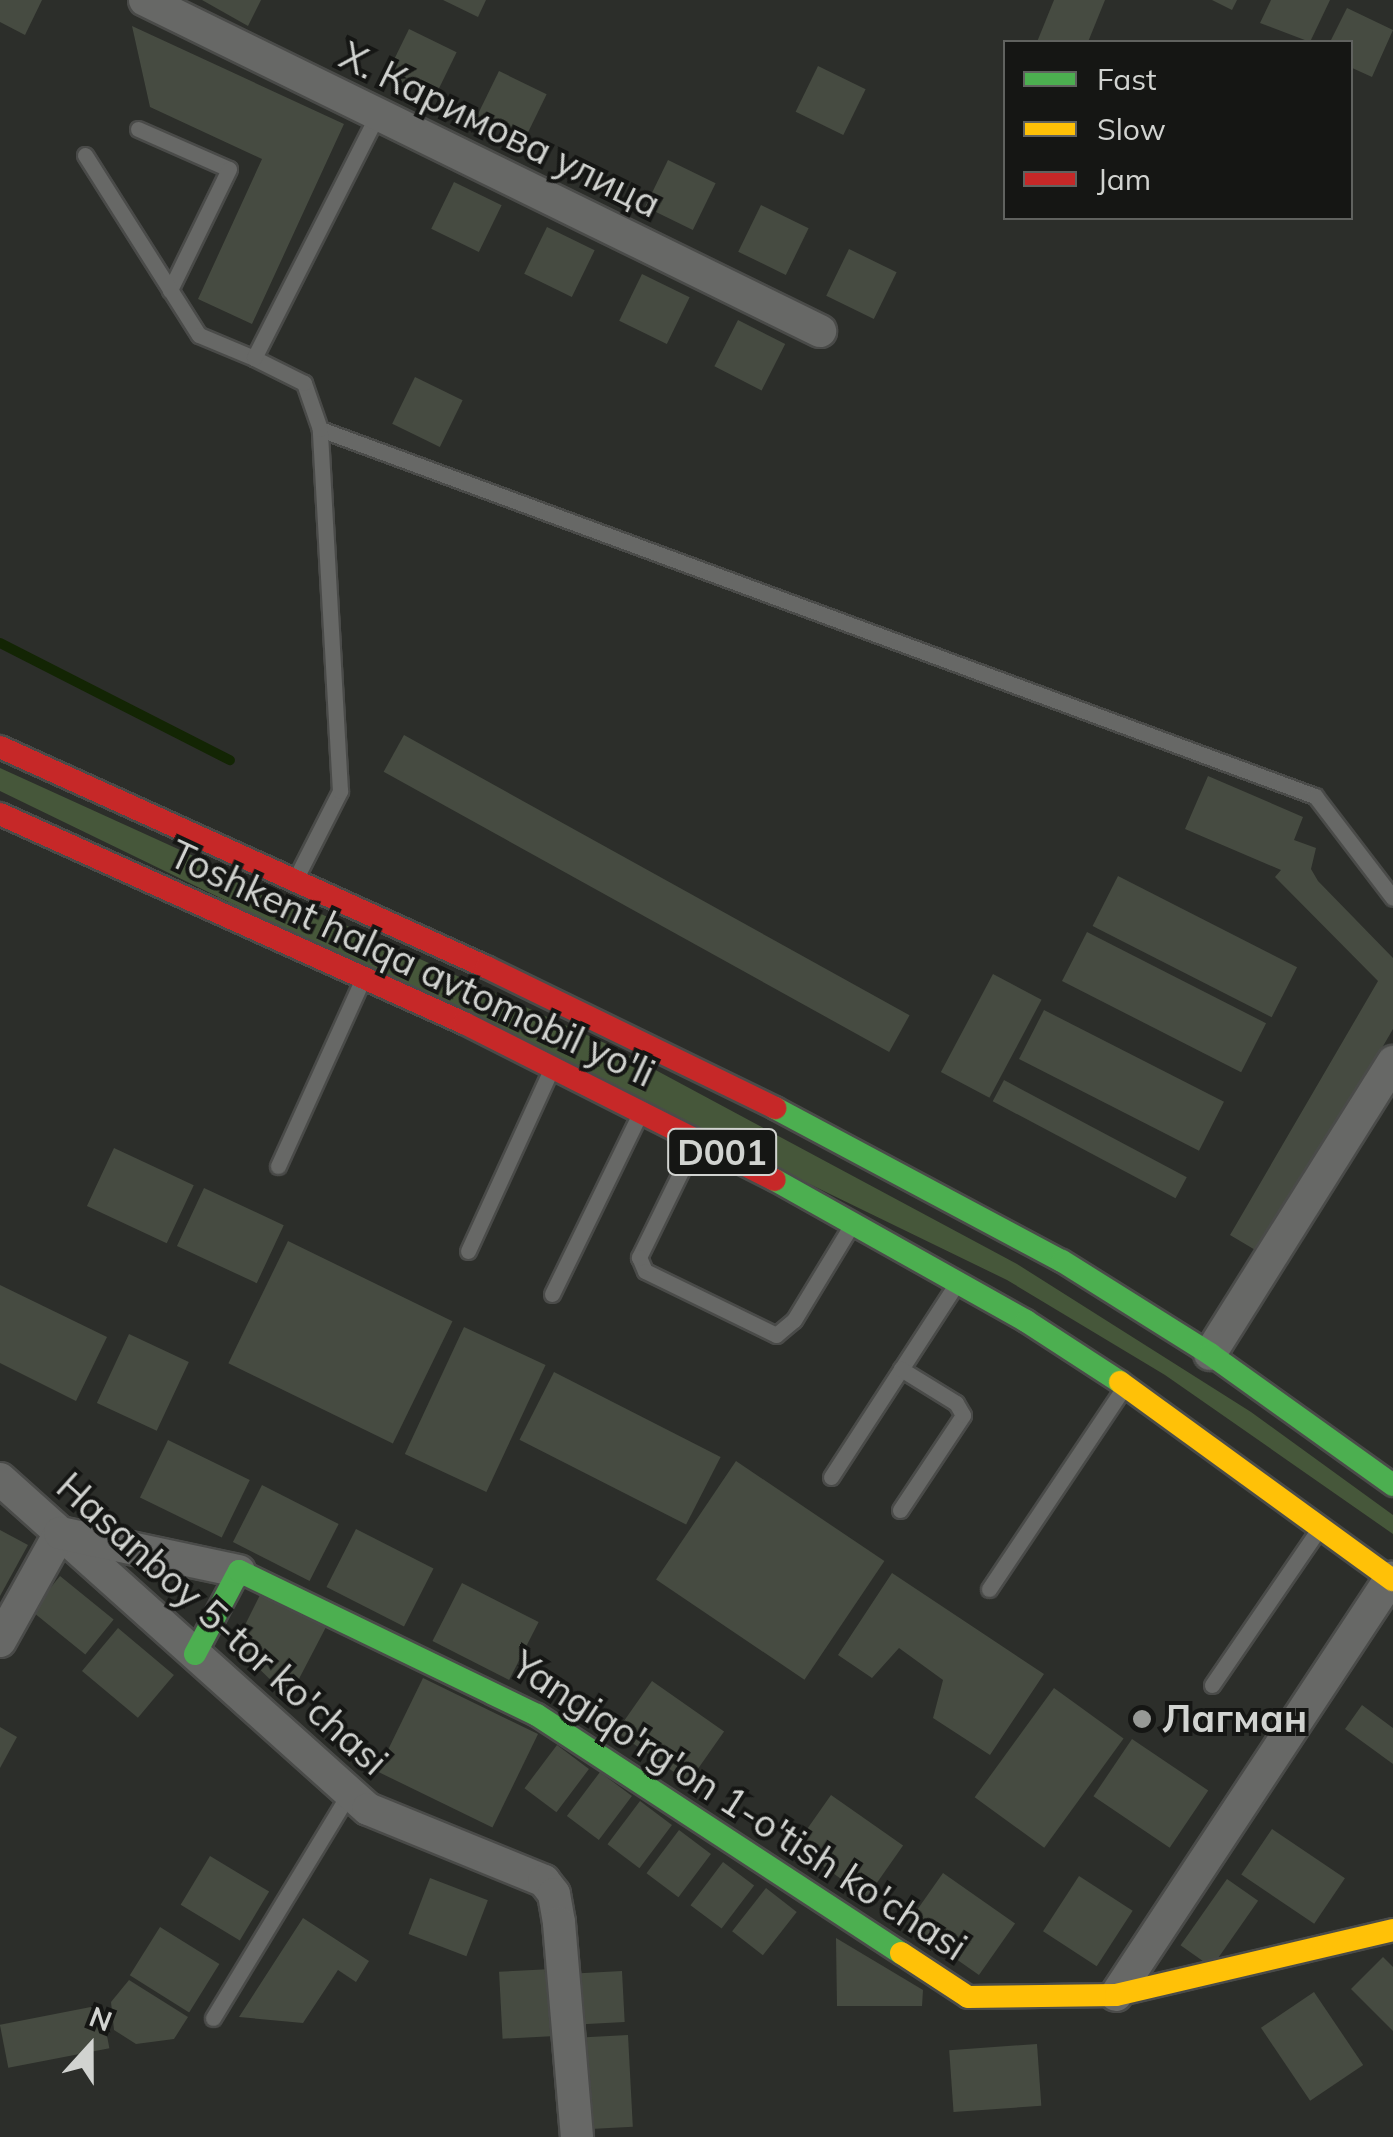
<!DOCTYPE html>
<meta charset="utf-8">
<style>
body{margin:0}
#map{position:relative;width:1393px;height:2137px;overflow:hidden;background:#2c2e2a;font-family:Mulish,sans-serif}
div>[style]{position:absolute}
.green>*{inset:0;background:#46573a}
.stream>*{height:10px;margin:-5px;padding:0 5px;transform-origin:5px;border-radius:5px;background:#132504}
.building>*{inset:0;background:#464b41;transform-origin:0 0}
.roads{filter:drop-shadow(2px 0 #4a4b49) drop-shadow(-2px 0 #4a4b49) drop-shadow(0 2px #4a4b49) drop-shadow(0 -2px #4a4b49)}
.lane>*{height:15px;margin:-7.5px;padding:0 7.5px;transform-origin:7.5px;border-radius:7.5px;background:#676866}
.street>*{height:32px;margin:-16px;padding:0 16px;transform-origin:16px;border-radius:16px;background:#676866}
.fast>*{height:22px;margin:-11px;padding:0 11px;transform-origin:11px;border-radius:11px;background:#4caf50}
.slow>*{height:22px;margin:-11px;padding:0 11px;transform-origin:11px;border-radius:11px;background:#ffc107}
.jam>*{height:22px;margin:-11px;padding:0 11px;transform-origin:11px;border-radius:11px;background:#c62828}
.dots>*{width:28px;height:28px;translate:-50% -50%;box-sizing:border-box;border:5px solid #151614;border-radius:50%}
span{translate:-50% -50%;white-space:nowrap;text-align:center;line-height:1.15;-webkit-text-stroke:8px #151614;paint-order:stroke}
.shield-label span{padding:2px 8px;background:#151614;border:2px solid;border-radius:8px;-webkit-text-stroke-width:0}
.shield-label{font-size:35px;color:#d1d3d0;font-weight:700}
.street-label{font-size:38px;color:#d1d3d0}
.poi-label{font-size:38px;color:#d1d3d0;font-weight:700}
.left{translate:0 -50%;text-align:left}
.legend{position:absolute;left:1003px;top:40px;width:350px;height:180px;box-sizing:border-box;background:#151614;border:2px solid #60625f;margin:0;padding:12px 18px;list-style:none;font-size:30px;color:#d1d3d0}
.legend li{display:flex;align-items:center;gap:20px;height:50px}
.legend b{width:50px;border:2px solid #60625f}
.north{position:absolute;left:40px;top:1997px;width:100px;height:100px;-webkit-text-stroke:8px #151614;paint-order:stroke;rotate:21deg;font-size:28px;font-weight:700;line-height:40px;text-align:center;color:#d1d3d0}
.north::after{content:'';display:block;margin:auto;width:35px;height:45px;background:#d1d3d0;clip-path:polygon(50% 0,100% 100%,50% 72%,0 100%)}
</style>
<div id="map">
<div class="green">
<div style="clip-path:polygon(0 768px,609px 1045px,1017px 1264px,1251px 1412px,1393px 1515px,1393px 1534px,1165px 1375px,1007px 1280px,0 791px)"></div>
</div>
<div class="stream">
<div style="left:0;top:643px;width:258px;rotate:27deg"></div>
</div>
<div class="building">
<div style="clip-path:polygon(0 0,42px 0,25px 35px,0 22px)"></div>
<div style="clip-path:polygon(202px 0,261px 0,248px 26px)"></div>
<div style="clip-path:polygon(443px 0,486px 0,478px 17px)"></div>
<div style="clip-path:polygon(1054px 0,1105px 0,1088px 42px,1037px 42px)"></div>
<div style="clip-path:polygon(1212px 0,1237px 0,1232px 10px)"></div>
<div style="clip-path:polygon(1271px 0,1330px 0,1310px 42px,1260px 23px)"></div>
<div style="clip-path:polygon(1347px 8px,1393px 30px,1372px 77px,1350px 67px,1350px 42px,1330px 42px)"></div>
<div style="clip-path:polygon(132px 26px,344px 124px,252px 324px,198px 299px,262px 159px,150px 107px)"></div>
<div style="left:409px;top:29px;width:53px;height:51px;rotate:26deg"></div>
<div style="left:818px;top:66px;width:53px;height:51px;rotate:26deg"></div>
<div style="left:499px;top:71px;width:53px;height:51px;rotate:26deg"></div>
<div style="left:668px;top:160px;width:53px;height:52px;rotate:26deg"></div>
<div style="left:454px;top:182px;width:53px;height:52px;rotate:26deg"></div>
<div style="left:761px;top:205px;width:53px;height:52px;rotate:26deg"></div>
<div style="left:547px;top:227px;width:53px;height:52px;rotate:26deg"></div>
<div style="left:849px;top:249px;width:53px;height:52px;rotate:26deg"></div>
<div style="left:642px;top:274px;width:53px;height:52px;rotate:26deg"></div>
<div style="left:738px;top:320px;width:53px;height:52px;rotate:27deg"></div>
<div style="left:415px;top:377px;width:53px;height:52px;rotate:26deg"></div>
<div style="left:404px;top:735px;width:578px;height:42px;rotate:29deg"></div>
<div style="clip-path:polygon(1208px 776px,1303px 817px,1294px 840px,1316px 848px,1311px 869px,1318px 881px,1393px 958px,1393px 1029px,1262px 1254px,1230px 1235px,1378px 981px,1275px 877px,1281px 870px,1185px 829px)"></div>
<div style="left:1118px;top:876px;width:201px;height:56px;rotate:27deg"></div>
<div style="left:1087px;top:932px;width:201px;height:55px;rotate:27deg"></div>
<div style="left:993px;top:974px;width:55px;height:111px;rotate:28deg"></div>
<div style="left:1044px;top:1010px;width:202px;height:55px;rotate:27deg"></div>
<div style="left:1004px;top:1080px;width:207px;height:24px;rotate:28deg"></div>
<div style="left:114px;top:1148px;width:88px;height:64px;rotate:25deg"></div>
<div style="left:204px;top:1188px;width:88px;height:64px;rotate:25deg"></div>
<div style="left:288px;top:1241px;width:183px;height:136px;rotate:26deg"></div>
<div style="clip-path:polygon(0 1285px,107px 1337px,76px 1401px,0 1363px)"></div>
<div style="left:464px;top:1327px;width:90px;height:140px;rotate:25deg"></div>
<div style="left:129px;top:1334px;width:66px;height:76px;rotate:25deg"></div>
<div style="left:554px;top:1372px;width:187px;height:76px;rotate:27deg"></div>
<div style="left:168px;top:1440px;width:91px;height:64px;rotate:26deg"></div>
<div style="left:736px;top:1461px;width:179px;height:143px;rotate:34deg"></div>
<div style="left:262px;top:1485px;width:86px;height:64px;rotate:27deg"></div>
<div style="left:356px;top:1529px;width:87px;height:65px;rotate:27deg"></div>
<div style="clip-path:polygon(0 1530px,28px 1545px,0 1596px)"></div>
<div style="clip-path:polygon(892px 1573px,1044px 1674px,990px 1755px,933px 1718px,943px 1680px,899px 1648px,872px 1678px,838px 1655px)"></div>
<div style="left:60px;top:1576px;width:69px;height:45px;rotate:39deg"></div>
<div style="left:462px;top:1583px;width:86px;height:65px;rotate:27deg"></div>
<div style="clip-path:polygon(261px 1593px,326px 1627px,289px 1698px,235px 1645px)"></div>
<div style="left:118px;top:1628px;width:73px;height:56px;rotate:40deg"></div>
<div style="left:423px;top:1678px;width:128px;height:104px;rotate:26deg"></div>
<div style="left:652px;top:1681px;width:88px;height:62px;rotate:35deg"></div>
<div style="left:1054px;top:1688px;width:86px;height:135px;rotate:36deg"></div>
<div style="clip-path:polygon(1362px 1705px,1393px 1728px,1393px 1764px,1345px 1729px)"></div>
<div style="clip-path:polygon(0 1727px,17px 1737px,0 1768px)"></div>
<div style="left:1132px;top:1739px;width:92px;height:69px;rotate:34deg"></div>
<div style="left:557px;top:1745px;width:40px;height:54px;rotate:37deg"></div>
<div style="left:600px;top:1772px;width:40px;height:55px;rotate:37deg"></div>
<div style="left:831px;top:1795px;width:88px;height:63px;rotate:35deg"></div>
<div style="left:640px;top:1801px;width:40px;height:54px;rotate:37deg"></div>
<div style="left:1272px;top:1829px;width:88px;height:55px;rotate:34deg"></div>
<div style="left:679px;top:1830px;width:40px;height:54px;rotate:37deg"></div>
<div style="left:210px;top:1856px;width:69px;height:57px;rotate:31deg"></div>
<div style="left:723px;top:1862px;width:39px;height:54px;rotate:37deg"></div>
<div style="left:943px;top:1873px;width:88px;height:63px;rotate:35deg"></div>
<div style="left:1079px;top:1876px;width:64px;height:66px;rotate:33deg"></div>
<div style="left:430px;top:1878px;width:62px;height:60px;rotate:21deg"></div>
<div style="left:1227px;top:1879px;width:38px;height:81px;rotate:35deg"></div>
<div style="left:766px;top:1888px;width:39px;height:55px;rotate:38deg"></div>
<div style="clip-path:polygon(303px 1918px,369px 1961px,356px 1982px,338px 1970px,303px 2023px,239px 2017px)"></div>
<div style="left:160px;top:1927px;width:70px;height:57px;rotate:32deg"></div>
<div style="clip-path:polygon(836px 1938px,923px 1990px,922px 2006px,837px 2006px)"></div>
<div style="clip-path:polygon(1383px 1957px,1393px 1967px,1393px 2031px,1351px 1989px)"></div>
<div style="left:552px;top:1969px;width:67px;height:53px;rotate:87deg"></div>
<div style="left:622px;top:1971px;width:51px;height:47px;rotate:87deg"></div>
<div style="clip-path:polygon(129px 1980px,188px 2017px,174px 2039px,136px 2044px,114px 2030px,111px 2002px)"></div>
<div style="left:1314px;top:1992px;width:88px;height:64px;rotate:56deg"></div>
<div style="left:101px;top:2005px;width:44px;height:103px;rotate:79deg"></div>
<div style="left:628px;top:2035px;width:92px;height:47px;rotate:87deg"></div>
<div style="left:1037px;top:2044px;width:62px;height:88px;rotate:86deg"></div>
</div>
<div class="roads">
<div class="lane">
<div style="left:138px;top:129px;width:99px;rotate:23.7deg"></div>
<div style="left:229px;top:169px;width:135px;rotate:116deg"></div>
<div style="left:85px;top:155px;width:213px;rotate:57.7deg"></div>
<div style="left:199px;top:335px;width:60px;rotate:22.7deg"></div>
<div style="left:320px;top:429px;width:1061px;rotate:20.25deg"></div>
<div style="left:1315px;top:796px;width:128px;rotate:52.6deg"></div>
<div style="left:300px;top:870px;width:89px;rotate:-63.1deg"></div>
<div style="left:340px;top:791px;width:363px;rotate:-93.2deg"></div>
<div style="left:320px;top:429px;width:49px;rotate:-109.2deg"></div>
<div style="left:304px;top:383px;width:56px;rotate:-153.4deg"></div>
<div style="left:254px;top:358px;width:274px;rotate:-63.1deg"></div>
<div style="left:693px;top:1147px;width:123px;rotate:116.1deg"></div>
<div style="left:639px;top:1257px;width:15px;rotate:67deg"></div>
<div style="left:645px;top:1271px;width:146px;rotate:26deg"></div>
<div style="left:776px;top:1335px;width:23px;rotate:-40deg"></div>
<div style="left:794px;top:1320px;width:104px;rotate:-58.8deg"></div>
<div style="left:278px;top:1166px;width:199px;rotate:-65.6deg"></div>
<div style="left:468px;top:1251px;width:195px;rotate:-65.4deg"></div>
<div style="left:552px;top:1294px;width:191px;rotate:-64deg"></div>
<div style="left:831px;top:1477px;width:224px;rotate:-57deg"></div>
<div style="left:900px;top:1510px;width:114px;rotate:-56.4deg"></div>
<div style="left:963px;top:1415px;width:14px;rotate:-120deg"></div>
<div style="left:956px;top:1403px;width:65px;rotate:-148.3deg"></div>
<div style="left:989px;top:1589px;width:236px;rotate:-56.2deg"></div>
<div style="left:1212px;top:1685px;width:184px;rotate:-55.6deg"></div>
<div style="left:213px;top:2018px;width:264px;rotate:-58.8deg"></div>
</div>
<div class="street">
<div style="left:145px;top:0;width:752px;rotate:26.12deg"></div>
<div style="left:1210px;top:1354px;width:345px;rotate:-57.9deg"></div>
<div style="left:0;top:1479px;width:494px;rotate:41.9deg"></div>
<div style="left:368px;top:1809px;width:190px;rotate:22.2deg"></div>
<div style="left:544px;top:1881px;width:16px;rotate:52deg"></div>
<div style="left:554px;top:1894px;width:29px;rotate:80deg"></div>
<div style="left:559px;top:1923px;width:215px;rotate:85.2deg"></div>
<div style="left:0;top:1641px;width:124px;rotate:-60.9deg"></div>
<div style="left:60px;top:1533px;width:183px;rotate:12deg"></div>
<div style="left:1116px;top:1995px;width:500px;rotate:-56.6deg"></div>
</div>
<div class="fast">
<div style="left:775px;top:1108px;width:325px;rotate:28.1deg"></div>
<div style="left:1062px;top:1261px;width:175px;rotate:32.1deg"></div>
<div style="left:1210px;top:1354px;width:225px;rotate:35.6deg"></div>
<div style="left:775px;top:1180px;width:288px;rotate:29.3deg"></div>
<div style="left:1026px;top:1321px;width:112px;rotate:33deg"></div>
<div style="left:195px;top:1654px;width:94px;rotate:-62.1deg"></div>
<div style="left:239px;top:1571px;width:331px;rotate:25.8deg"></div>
<div style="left:537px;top:1715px;width:435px;rotate:33.2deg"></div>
</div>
<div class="slow">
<div style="left:1120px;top:1382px;width:337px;rotate:36deg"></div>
<div style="left:901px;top:1953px;width:80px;rotate:33.3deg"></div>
<div style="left:968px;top:1997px;width:148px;rotate:-0.8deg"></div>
<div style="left:1116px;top:1995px;width:285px;rotate:-13.2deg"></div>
</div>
<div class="jam">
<div style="left:0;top:747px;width:533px;rotate:24.36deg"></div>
<div style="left:486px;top:967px;width:322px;rotate:26deg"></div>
<div style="left:0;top:814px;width:509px;rotate:24.25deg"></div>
<div style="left:464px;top:1023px;width:348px;rotate:26.8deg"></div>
</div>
</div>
<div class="dots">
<div style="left:1142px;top:1719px;background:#979996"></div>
</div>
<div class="shield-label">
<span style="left:722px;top:1152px">D001</span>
</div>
<div class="street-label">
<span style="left:500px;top:130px;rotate:26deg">Х. Каримова улица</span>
<span style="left:412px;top:964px;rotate:25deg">Toshkent halqa avtomobil yo'li</span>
<span style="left:222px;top:1624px;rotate:42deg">Hasanboy 5-tor ko'chasi</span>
<span style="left:739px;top:1806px;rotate:33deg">Yangiqo'rg'on 1-o'tish ko'chasi</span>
</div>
<div class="poi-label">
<span class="left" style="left:1162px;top:1719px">Лагман</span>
</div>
<ul class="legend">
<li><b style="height:12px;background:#4caf50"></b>Fast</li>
<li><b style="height:12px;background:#ffc107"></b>Slow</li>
<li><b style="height:12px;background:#c62828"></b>Jam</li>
</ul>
<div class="north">N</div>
</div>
